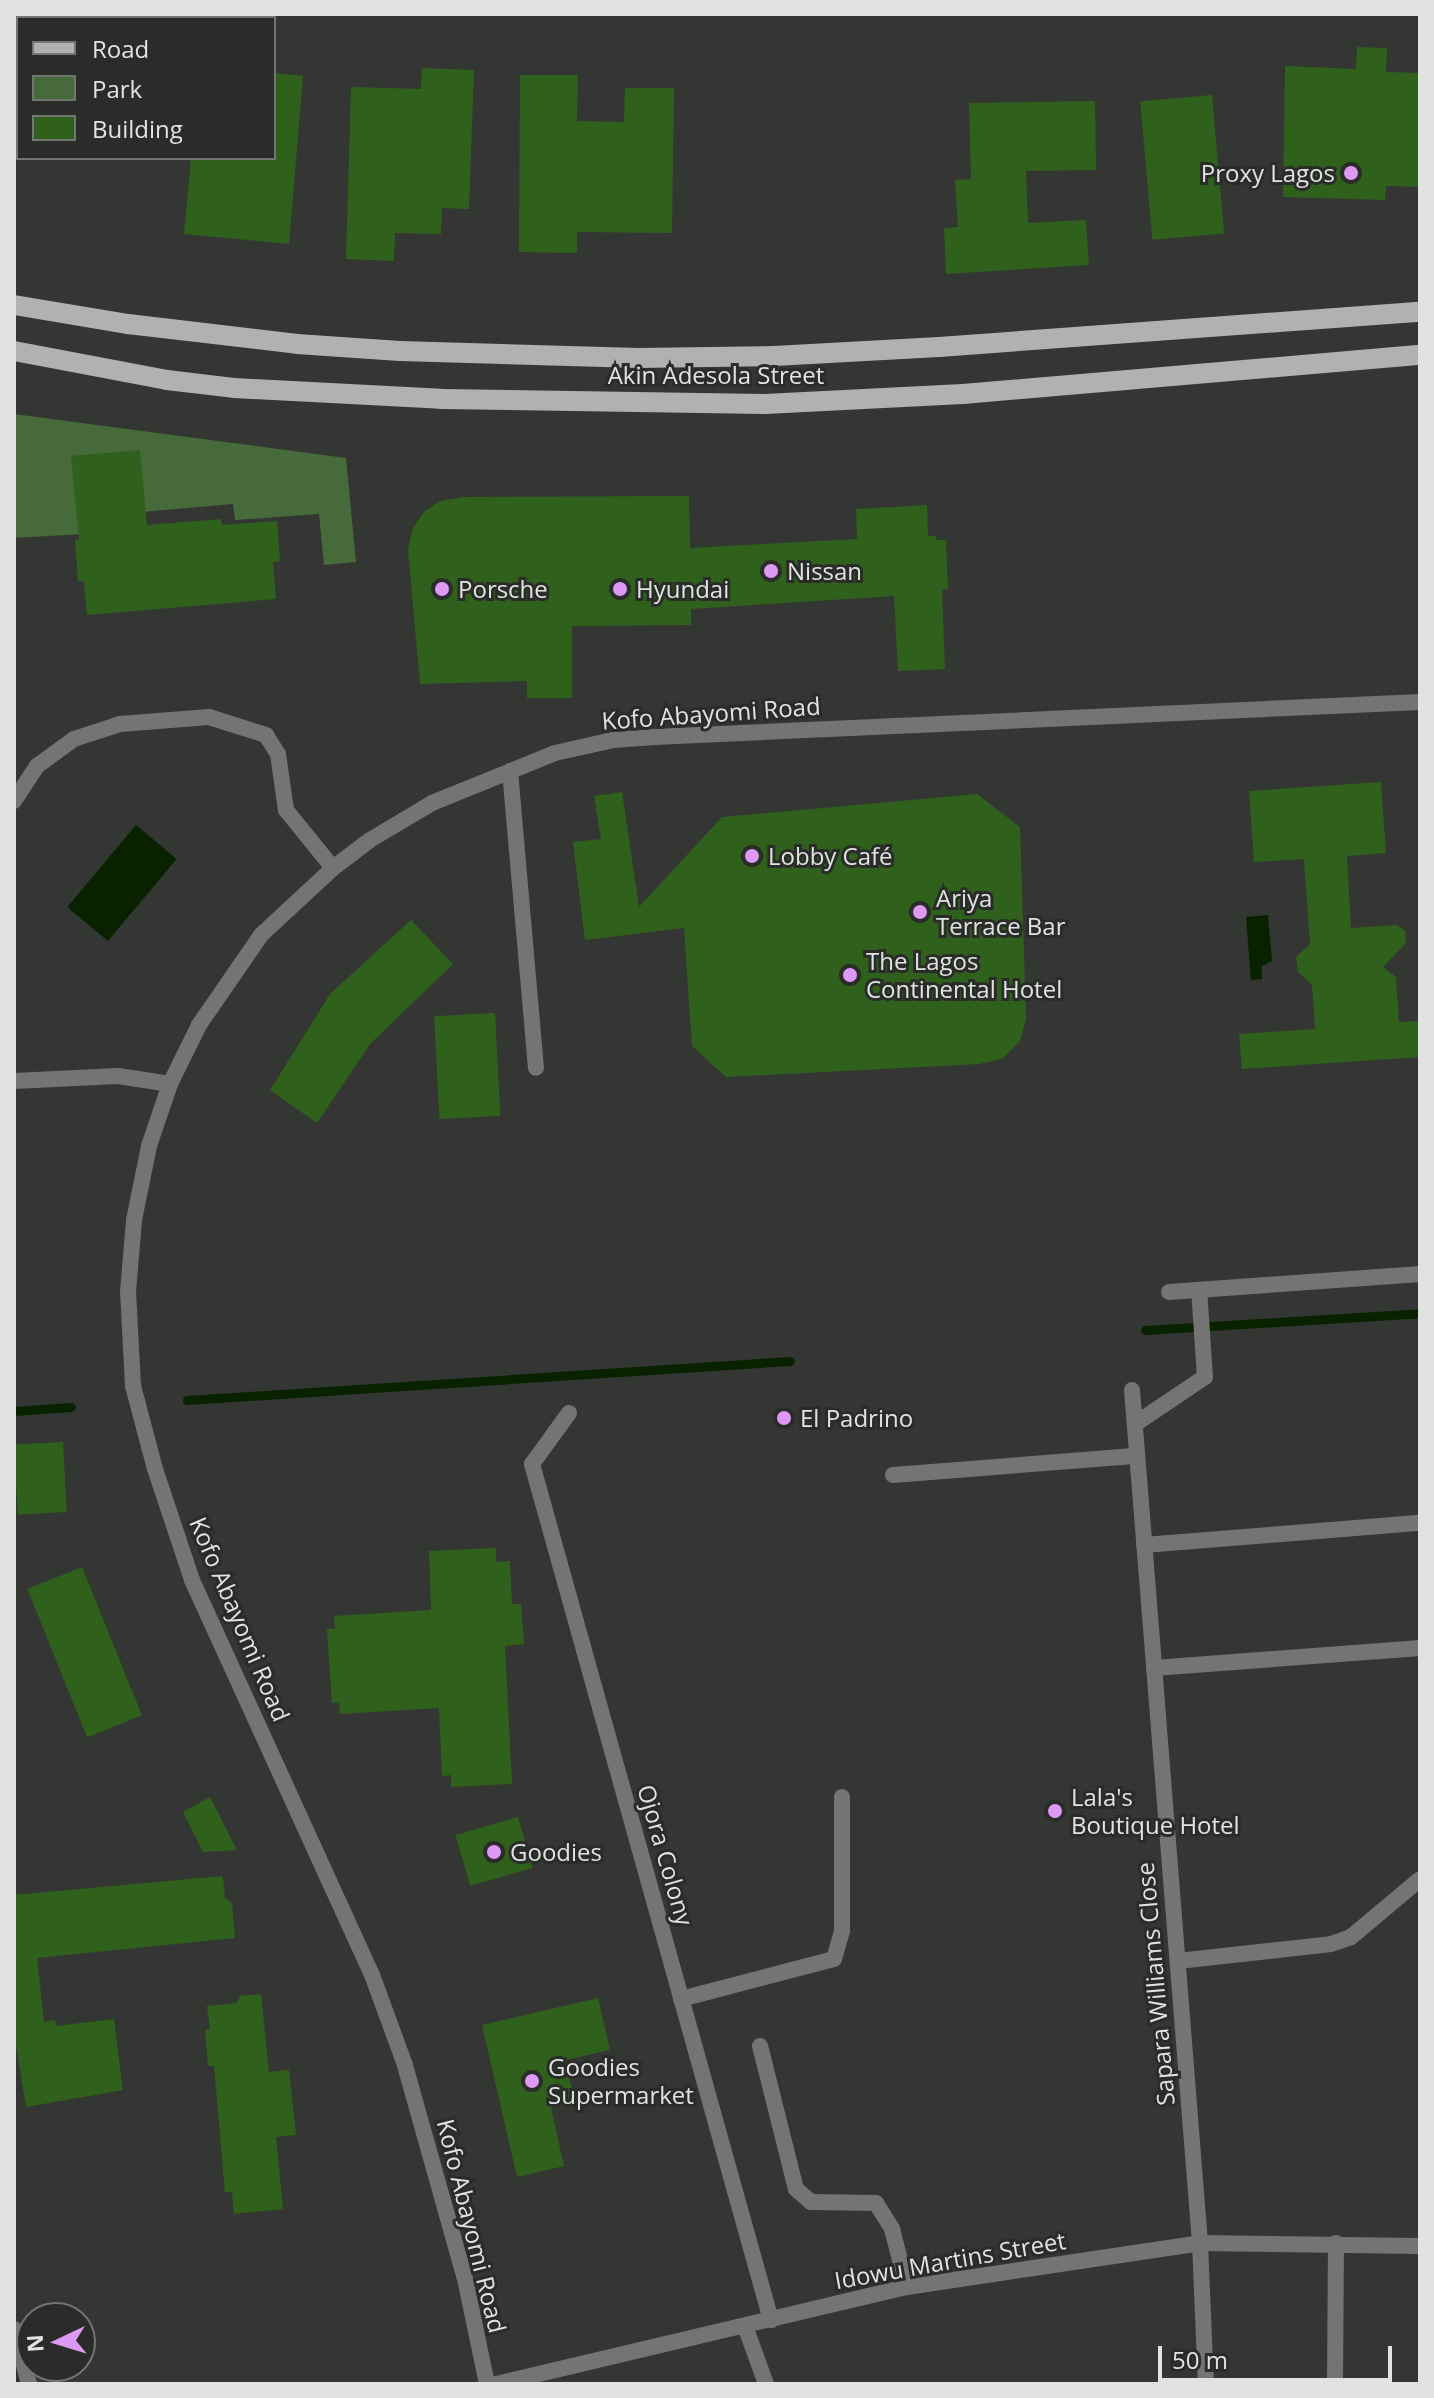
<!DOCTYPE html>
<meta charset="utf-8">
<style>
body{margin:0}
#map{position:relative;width:1434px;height:2398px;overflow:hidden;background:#343633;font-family:"Open Sans",sans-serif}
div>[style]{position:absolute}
.green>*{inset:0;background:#466a3a}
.water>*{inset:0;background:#082200;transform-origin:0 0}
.stream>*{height:9px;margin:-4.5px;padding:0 4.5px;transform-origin:4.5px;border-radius:4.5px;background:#082200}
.building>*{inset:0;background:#30611c;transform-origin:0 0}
.service>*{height:16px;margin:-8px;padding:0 8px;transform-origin:8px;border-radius:8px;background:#737473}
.minor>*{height:16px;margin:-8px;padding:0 8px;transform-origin:8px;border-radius:8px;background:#737473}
.tertiary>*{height:16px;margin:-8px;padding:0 8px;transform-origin:8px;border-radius:8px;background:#737473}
.primary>*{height:20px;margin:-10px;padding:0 10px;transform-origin:10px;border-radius:10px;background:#afb2ae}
.dots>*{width:22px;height:22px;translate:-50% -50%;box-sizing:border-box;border:4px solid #2a2c29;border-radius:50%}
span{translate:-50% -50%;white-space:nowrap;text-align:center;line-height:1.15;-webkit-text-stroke:6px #2a2c29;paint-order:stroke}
.poi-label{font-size:24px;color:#e1e3e1}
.right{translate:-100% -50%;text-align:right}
.left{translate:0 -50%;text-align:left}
.street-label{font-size:24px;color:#e1e3e1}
.frame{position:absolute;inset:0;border:16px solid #e1e3e1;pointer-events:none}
.legend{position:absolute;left:16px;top:16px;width:260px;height:144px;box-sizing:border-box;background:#2a2c29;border:2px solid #737573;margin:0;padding:10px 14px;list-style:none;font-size:24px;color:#e1e3e1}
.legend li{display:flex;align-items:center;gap:16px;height:40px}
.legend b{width:40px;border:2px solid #737573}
.north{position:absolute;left:16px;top:2302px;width:80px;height:80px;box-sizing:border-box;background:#2a2c29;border:2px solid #737573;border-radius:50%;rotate:266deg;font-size:22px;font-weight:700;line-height:32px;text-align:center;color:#e1e3e1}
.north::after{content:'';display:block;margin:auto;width:28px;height:36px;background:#dd99f3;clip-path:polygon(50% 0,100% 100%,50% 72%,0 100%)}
.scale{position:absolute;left:1158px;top:2346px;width:234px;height:36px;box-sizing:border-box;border:4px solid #e1e3e1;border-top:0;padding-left:10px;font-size:24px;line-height:28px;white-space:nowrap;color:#e1e3e1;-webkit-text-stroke:6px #2a2c29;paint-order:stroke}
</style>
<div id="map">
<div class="green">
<div style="clip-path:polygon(14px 414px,346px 458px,356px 562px,324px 565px,319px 514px,235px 520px,233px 504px,118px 514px,118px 532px,14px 538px)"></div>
</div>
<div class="water">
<div style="left:136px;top:825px;width:53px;height:107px;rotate:40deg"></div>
<div style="clip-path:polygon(1268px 915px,1272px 961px,1262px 966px,1262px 979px,1251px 980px,1246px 917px)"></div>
</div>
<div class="stream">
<div style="left:1145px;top:1330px;width:276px;rotate:-3.5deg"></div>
<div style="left:187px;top:1400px;width:604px;rotate:-3.7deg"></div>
<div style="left:14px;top:1411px;width:57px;rotate:-4deg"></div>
</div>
<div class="building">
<div style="clip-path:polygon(1357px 47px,1387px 48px,1386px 72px,1420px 73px,1420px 187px,1386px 186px,1385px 200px,1283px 197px,1285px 66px,1356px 69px)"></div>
<div style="clip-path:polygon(422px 68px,474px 70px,469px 209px,442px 208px,441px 234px,395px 233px,394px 261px,346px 259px,351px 87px,421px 89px)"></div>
<div style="clip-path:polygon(274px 73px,303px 76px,289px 244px,184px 234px,191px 158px,274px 158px)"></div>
<div style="clip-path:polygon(520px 75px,578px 75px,577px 121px,624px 122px,625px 88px,674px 88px,672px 233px,577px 232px,577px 253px,519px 252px)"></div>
<div style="left:1212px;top:95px;width:139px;height:72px;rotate:85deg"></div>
<div style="clip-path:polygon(1095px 101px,1096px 170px,1026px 171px,1028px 223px,1086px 220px,1089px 265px,946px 274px,944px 228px,958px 227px,955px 180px,971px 179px,969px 103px)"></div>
<div style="clip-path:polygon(140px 450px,147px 525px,221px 519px,222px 525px,277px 521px,280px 561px,273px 562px,276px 599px,87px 615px,84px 581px,78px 581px,75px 540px,79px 540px,71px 456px)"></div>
<div style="clip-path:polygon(689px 496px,690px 548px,857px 539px,856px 509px,927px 505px,928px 536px,936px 536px,936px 540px,946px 540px,948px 589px,942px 589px,945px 669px,898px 671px,894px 596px,691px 609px,691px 625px,572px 626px,572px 698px,527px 698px,527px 681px,420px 684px,408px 549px,413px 528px,425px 511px,440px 501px,464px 497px)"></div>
<div style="clip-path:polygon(1381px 782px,1386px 853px,1347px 856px,1351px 928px,1397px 925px,1405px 931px,1406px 943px,1383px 967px,1396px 977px,1399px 1022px,1420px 1021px,1420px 1057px,1242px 1069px,1239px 1034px,1315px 1029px,1312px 985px,1298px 972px,1296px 957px,1310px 944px,1304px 859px,1254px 862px,1249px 791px)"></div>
<div style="clip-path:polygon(622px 792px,639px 907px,722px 817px,977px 794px,1020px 827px,1026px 1019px,1020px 1041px,1002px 1059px,979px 1064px,726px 1077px,692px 1046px,684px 928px,585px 940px,573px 842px,601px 839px,594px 796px)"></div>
<div style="clip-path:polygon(411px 920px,453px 964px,370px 1044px,317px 1123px,270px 1090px,330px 994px)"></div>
<div style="left:495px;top:1013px;width:103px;height:61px;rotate:87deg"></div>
<div style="left:63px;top:1442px;width:70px;height:49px;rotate:87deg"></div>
<div style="clip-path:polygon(496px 1548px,496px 1562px,510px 1561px,512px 1604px,521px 1604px,524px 1644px,505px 1646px,512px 1784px,451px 1787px,451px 1775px,442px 1776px,439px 1708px,340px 1714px,339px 1702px,332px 1703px,327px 1629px,335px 1629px,334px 1616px,431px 1610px,429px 1551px)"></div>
<div style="left:82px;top:1567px;width:160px;height:59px;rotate:68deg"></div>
<div style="clip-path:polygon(210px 1797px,237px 1850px,203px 1852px,183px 1812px)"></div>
<div style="left:518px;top:1817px;width:53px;height:65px;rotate:74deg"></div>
<div style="clip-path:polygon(223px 1876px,225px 1898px,232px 1903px,235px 1938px,37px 1958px,44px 2022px,55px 2020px,56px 2026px,114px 2019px,123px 2090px,26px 2107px,14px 2033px,14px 1895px)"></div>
<div style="clip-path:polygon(261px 1994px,269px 2072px,289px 2070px,296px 2135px,276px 2137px,283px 2209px,234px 2214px,232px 2192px,225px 2192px,214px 2066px,208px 2066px,205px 2030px,210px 2029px,207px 2006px,237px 2003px,240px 1996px)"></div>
<div style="clip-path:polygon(598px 1998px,610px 2050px,565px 2060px,575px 2102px,551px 2108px,564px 2166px,517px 2177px,482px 2025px)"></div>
</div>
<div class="service">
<div style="left:510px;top:771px;width:298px;rotate:85deg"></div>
<div style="left:14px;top:801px;width:42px;rotate:-56.7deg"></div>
<div style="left:37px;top:766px;width:46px;rotate:-36.1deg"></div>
<div style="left:74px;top:739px;width:48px;rotate:-18.1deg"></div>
<div style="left:120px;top:724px;width:89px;rotate:-4.5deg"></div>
<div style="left:209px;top:717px;width:60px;rotate:17.5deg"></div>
<div style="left:266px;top:735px;width:22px;rotate:58deg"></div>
<div style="left:278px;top:754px;width:57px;rotate:81.9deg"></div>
<div style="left:286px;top:810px;width:75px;rotate:51deg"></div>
<div style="left:14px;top:1081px;width:104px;rotate:-2.8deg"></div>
<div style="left:118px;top:1076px;width:53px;rotate:8.7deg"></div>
<div style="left:1169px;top:1292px;width:252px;rotate:-4.1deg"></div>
<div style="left:1135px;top:1424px;width:84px;rotate:-33.9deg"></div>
<div style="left:1205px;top:1377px;width:87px;rotate:-93.9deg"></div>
<div style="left:893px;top:1475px;width:245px;rotate:-4.5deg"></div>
<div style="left:1144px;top:1545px;width:277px;rotate:-4.6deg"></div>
<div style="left:1154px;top:1668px;width:267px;rotate:-4.3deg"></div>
<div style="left:1178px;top:1961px;width:154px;rotate:-6.3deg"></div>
<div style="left:1331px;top:1944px;width:21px;rotate:-19deg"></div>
<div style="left:1351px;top:1937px;width:90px;rotate:-40deg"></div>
<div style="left:681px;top:1999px;width:158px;rotate:-14.7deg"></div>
<div style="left:834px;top:1959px;width:29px;rotate:-74deg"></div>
<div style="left:842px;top:1931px;width:134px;rotate:-90deg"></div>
<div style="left:760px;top:2046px;width:147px;rotate:75.9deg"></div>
<div style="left:796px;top:2189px;width:20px;rotate:41deg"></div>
<div style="left:811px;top:2202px;width:65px;rotate:0.9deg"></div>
<div style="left:876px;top:2203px;width:31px;rotate:58deg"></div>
<div style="left:892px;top:2229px;width:60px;rotate:75.5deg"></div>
<div style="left:745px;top:2326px;width:62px;rotate:70.1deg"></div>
<div style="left:14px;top:2329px;width:57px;rotate:74.7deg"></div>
<div style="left:1335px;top:2384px;width:141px;rotate:-89.6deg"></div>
</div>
<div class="minor">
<div style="left:1132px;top:1390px;width:856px;rotate:85.44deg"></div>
<div style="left:1200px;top:2243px;width:141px;rotate:87.6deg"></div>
<div style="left:569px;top:1413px;width:63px;rotate:126deg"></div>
<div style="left:532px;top:1464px;width:889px;rotate:74.4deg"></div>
</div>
<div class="tertiary">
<div style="left:487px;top:2384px;width:107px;rotate:-101.8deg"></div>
<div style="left:465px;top:2279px;width:222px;rotate:-105.7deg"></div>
<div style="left:405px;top:2065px;width:96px;rotate:-110.1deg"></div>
<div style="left:372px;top:1975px;width:434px;rotate:-114.5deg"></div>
<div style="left:192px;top:1580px;width:117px;rotate:-108.4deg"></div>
<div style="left:155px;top:1469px;width:86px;rotate:-104.8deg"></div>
<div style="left:133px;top:1386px;width:94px;rotate:-93deg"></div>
<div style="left:128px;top:1292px;width:72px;rotate:-85.2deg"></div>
<div style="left:134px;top:1220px;width:76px;rotate:-78.5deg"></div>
<div style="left:149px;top:1146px;width:65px;rotate:-71.3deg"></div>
<div style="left:170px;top:1084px;width:66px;rotate:-63.8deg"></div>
<div style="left:199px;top:1025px;width:109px;rotate:-55.4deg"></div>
<div style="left:261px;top:935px;width:98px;rotate:-42.9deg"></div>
<div style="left:333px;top:868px;width:46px;rotate:-37.1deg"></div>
<div style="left:370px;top:840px;width:72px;rotate:-30.8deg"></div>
<div style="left:432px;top:803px;width:133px;rotate:-22.1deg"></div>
<div style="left:555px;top:753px;width:59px;rotate:-12.6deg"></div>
<div style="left:613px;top:740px;width:42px;rotate:-4.1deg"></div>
<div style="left:655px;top:737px;width:766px;rotate:-2.62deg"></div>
<div style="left:496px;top:2384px;width:422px;rotate:-13.3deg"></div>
<div style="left:907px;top:2287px;width:296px;rotate:-8.5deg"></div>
<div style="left:1200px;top:2243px;width:220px;rotate:0.8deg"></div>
</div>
<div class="primary">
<div style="left:14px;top:305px;width:116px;rotate:9.5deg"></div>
<div style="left:128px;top:324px;width:170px;rotate:6.7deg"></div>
<div style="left:297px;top:344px;width:103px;rotate:3.9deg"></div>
<div style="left:400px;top:351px;width:238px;rotate:1.7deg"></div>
<div style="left:638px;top:358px;width:136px;rotate:-0.8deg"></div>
<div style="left:774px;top:356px;width:165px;rotate:-3.1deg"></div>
<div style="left:939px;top:347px;width:482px;rotate:-4.2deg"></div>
<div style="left:14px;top:351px;width:156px;rotate:10.7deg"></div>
<div style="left:167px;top:380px;width:67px;rotate:6.8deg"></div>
<div style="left:234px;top:388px;width:207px;rotate:3deg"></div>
<div style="left:441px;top:399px;width:324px;rotate:0.9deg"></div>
<div style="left:765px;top:404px;width:198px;rotate:-2.9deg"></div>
<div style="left:963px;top:394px;width:459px;rotate:-4.9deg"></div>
</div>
<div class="dots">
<div style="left:1351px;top:173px;background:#dd99f3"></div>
<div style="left:771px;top:571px;background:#dd99f3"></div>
<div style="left:442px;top:589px;background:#dd99f3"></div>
<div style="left:620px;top:589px;background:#dd99f3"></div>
<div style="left:752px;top:856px;background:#dd99f3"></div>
<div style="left:920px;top:912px;background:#dd99f3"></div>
<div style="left:850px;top:975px;background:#dd99f3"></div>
<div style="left:784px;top:1418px;background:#dd99f3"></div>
<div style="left:1055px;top:1811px;background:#dd99f3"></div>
<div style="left:494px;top:1852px;background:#dd99f3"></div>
<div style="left:532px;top:2081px;background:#dd99f3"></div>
</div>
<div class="poi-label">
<span class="right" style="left:1335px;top:173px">Proxy Lagos</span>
<span class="left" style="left:787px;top:571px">Nissan</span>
<span class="left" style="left:458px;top:589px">Porsche</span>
<span class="left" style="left:636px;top:589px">Hyundai</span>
<span class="left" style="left:768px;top:856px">Lobby Café</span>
<span class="left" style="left:936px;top:912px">Ariya<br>Terrace Bar</span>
<span class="left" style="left:866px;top:975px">The Lagos<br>Continental Hotel</span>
<span class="left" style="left:800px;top:1418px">El Padrino</span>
<span class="left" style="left:1071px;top:1811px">Lala's<br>Boutique Hotel</span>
<span class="left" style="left:510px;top:1852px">Goodies</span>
<span class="left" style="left:548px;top:2081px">Goodies<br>Supermarket</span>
</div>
<div class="street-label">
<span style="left:716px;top:375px">Akin Adesola Street</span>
<span style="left:711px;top:713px;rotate:-4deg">Kofo Abayomi Road</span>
<span style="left:240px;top:1619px;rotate:67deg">Kofo Abayomi Road</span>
<span style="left:666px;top:1855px;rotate:74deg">Ojora Colony</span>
<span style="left:1155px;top:1984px;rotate:-95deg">Sapara Williams Close</span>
<span style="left:472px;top:2226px;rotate:76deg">Kofo Abayomi Road</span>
<span style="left:950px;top:2260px;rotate:-10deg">Idowu Martins Street</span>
</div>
<div class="frame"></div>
<ul class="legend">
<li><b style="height:10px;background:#afb2ae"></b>Road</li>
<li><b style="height:22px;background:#466a3a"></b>Park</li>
<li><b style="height:22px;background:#30611c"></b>Building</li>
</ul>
<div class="north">N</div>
<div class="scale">50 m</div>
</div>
